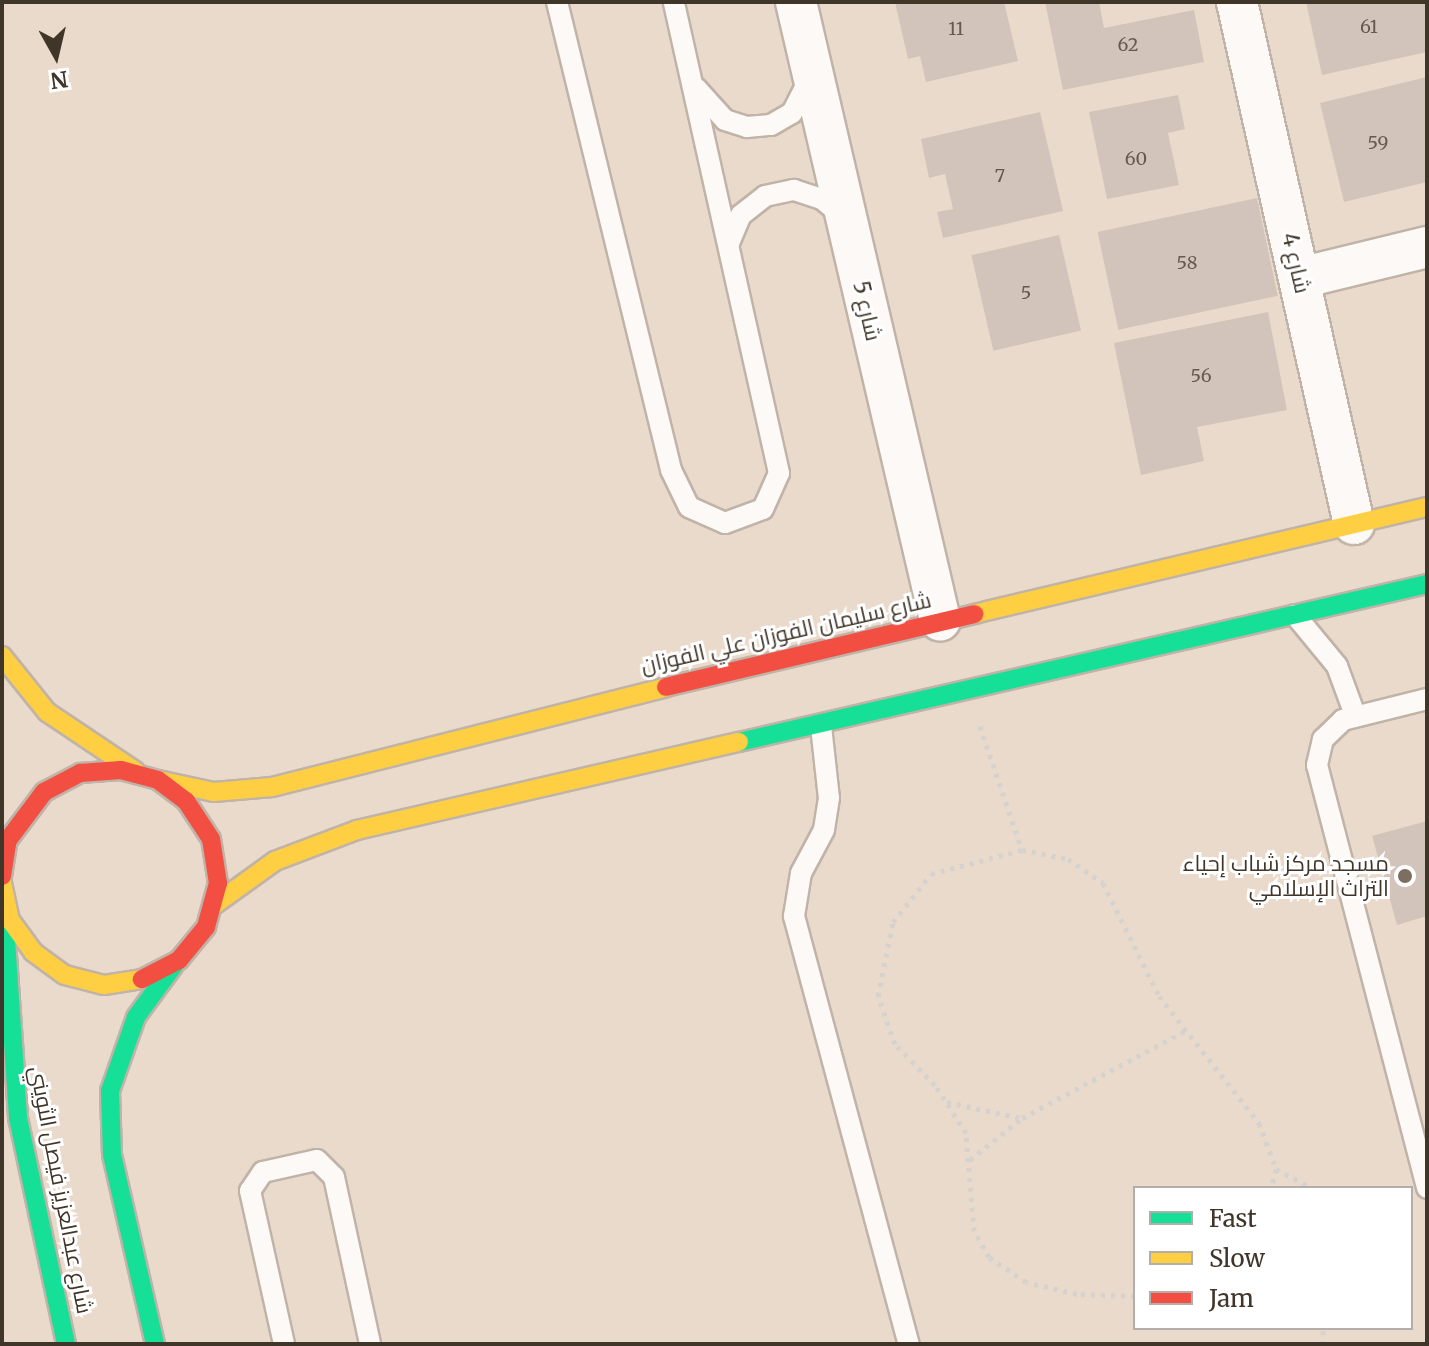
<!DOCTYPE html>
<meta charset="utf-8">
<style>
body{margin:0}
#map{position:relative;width:1429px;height:1346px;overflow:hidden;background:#eadacb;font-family:Merriweather,Cairo,serif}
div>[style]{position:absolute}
.building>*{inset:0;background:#d3c4bb;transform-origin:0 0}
.path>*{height:5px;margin-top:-2.5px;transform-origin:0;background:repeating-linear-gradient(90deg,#d6d2cd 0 4px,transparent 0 10px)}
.roads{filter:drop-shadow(2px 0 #c0b3a7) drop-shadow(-2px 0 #c0b3a7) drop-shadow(0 2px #c0b3a7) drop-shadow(0 -2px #c0b3a7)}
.lane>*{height:20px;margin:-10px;padding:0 10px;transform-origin:10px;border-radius:10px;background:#fcf9f7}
.street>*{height:40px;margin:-20px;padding:0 20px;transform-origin:20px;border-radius:20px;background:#fcf9f7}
.fast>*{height:18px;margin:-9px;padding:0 9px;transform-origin:9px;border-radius:9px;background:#16e098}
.slow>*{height:18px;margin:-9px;padding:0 9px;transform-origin:9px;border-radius:9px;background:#ffcf43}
.jam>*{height:18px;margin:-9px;padding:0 9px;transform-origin:9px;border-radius:9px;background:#f24e42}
.dots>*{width:22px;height:22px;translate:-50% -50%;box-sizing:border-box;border:4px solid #fff;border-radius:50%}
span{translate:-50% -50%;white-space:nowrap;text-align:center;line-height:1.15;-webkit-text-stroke:6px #fff;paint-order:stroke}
.number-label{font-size:18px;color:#665a4e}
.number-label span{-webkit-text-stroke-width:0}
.street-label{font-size:22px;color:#403529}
.poi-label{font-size:22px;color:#403529}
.right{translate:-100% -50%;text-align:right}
.frame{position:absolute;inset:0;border:4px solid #403529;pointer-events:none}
.legend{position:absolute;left:1133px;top:1186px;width:280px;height:144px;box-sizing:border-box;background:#fff;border:2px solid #b3aea9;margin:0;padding:10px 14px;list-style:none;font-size:24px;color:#403529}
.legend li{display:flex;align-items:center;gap:16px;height:40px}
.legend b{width:40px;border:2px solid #b3aea9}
.north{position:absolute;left:16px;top:16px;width:80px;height:80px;-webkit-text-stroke:6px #fff;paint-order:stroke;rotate:172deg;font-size:22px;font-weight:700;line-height:32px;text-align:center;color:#403529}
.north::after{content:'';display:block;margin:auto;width:28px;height:36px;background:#403529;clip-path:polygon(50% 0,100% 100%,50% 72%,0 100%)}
</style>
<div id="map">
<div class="building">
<div style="clip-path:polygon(895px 2px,1004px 2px,1018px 61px,926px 82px,920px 56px,908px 59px)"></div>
<div style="clip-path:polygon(1045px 2px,1099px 2px,1104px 28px,1194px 10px,1204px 62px,1063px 90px)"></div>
<div style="clip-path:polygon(1306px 2px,1427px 2px,1427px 52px,1322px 75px)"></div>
<div style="clip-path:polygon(1427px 77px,1427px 182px,1344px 202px,1320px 103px)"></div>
<div style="clip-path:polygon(1178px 95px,1185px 129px,1168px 133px,1179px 185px,1107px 199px,1089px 112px)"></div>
<div style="clip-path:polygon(1040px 112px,1063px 211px,943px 238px,937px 212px,953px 209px,945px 174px,929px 178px,921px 139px)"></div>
<div style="left:1257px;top:198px;width:100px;height:163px;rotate:78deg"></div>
<div style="left:1059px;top:235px;width:98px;height:90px;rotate:77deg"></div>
<div style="clip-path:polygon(1268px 312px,1287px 410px,1197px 427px,1204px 461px,1141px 475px,1114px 343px)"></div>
<div style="clip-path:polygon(1427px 821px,1427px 916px,1397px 925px,1372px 836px)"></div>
</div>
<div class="path">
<div style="left:980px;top:726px;width:131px;rotate:71.3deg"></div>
<div style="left:947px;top:1102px;width:76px;rotate:12.2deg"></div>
<div style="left:970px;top:1160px;width:67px;rotate:-38.9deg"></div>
<div style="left:1022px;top:1118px;width:185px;rotate:-28.1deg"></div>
<div style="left:1276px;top:1169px;width:41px;rotate:27.8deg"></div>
<div style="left:1135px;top:1296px;width:58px;rotate:-178deg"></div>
<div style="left:1077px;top:1294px;width:52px;rotate:-166.8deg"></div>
<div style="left:1026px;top:1282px;width:45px;rotate:-146deg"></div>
<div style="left:989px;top:1257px;width:30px;rotate:-120deg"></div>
<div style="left:974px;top:1231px;width:98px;rotate:-94.7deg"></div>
<div style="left:966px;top:1133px;width:57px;rotate:-122.9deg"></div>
<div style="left:935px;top:1085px;width:57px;rotate:-134.3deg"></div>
<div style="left:895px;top:1044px;width:51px;rotate:-109.5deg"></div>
<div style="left:878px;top:996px;width:76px;rotate:-78.5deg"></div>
<div style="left:893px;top:922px;width:61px;rotate:-51.6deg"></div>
<div style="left:931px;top:874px;width:94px;rotate:-14.8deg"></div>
<div style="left:1022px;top:850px;width:47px;rotate:11.1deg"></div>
<div style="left:1068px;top:859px;width:42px;rotate:34.4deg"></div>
<div style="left:1103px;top:883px;width:126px;rotate:63.6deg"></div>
<div style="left:1159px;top:996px;width:162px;rotate:51.8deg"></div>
<div style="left:1259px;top:1123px;width:49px;rotate:69.7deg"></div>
<div style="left:1276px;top:1169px;width:20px;rotate:105deg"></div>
<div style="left:1323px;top:1344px;width:16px;rotate:-90deg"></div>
</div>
<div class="roads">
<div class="lane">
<div style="left:557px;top:2px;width:482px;rotate:76.3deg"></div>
<div style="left:671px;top:470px;width:41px;rotate:64.1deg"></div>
<div style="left:689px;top:507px;width:39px;rotate:24deg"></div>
<div style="left:725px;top:523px;width:40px;rotate:-20.2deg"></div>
<div style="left:763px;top:509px;width:39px;rotate:-66deg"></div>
<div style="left:779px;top:473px;width:483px;rotate:-102.6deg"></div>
<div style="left:696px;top:88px;width:43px;rotate:47.8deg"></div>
<div style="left:725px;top:120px;width:23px;rotate:18deg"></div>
<div style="left:747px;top:127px;width:24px;rotate:-5deg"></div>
<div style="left:771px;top:125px;width:24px;rotate:-30deg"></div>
<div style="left:792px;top:113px;width:37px;rotate:-63deg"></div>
<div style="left:729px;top:243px;width:30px;rotate:-67deg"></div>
<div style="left:741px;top:215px;width:31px;rotate:-38deg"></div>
<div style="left:765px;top:196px;width:30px;rotate:-12deg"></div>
<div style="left:794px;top:190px;width:29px;rotate:18deg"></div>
<div style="left:822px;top:199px;width:23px;rotate:40deg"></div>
<div style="left:1295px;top:615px;width:66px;rotate:50.5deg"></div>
<div style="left:1337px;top:666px;width:52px;rotate:69.8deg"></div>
<div style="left:1427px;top:699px;width:87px;rotate:166deg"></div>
<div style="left:1343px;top:720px;width:28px;rotate:136deg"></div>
<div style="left:1323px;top:739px;width:27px;rotate:103deg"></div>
<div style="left:1317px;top:765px;width:437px;rotate:75.4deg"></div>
<div style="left:821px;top:726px;width:72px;rotate:83.7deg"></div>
<div style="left:829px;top:798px;width:32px;rotate:99deg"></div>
<div style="left:824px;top:830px;width:49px;rotate:118.1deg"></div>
<div style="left:801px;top:873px;width:44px;rotate:99.2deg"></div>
<div style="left:794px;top:916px;width:443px;rotate:75deg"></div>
<div style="left:284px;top:1344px;width:157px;rotate:-102.5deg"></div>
<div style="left:250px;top:1191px;width:23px;rotate:-56deg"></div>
<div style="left:263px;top:1172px;width:55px;rotate:-12.5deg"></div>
<div style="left:317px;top:1160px;width:24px;rotate:45deg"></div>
<div style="left:334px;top:1177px;width:171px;rotate:77.8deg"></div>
</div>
<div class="street">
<div style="left:796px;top:2px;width:635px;rotate:76.88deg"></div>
<div style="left:1237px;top:2px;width:535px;rotate:77.37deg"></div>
<div style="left:1300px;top:278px;width:131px;rotate:-13.7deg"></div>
</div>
<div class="fast">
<div style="left:739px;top:742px;width:706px;rotate:-12.93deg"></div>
<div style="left:4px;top:911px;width:207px;rotate:86.1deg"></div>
<div style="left:18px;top:1118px;width:231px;rotate:78deg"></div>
<div style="left:155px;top:1344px;width:194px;rotate:-102.8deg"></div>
<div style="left:112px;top:1155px;width:64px;rotate:-91.8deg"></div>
<div style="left:110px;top:1091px;width:78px;rotate:-70.6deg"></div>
<div style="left:136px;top:1017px;width:64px;rotate:-53.8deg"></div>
</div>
<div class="slow">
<div style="left:974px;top:614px;width:465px;rotate:-13.3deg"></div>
<div style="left:2px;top:656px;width:72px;rotate:51.2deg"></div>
<div style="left:47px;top:712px;width:106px;rotate:33.8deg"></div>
<div style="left:158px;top:780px;width:57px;rotate:12.1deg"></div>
<div style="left:214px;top:792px;width:58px;rotate:-4.9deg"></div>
<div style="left:272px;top:787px;width:406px;rotate:-14.2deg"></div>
<div style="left:2px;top:883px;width:38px;rotate:78deg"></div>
<div style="left:10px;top:920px;width:39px;rotate:54deg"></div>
<div style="left:33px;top:952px;width:39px;rotate:36deg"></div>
<div style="left:65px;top:975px;width:40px;rotate:14.4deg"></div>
<div style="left:104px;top:985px;width:38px;rotate:-9deg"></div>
<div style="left:214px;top:905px;width:75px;rotate:-35.8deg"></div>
<div style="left:275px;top:861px;width:88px;rotate:-20.7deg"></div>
<div style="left:357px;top:830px;width:392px;rotate:-13deg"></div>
</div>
<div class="jam">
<div style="left:666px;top:687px;width:317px;rotate:-13.3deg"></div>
<div style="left:2px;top:876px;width:36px;rotate:-81deg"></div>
<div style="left:8px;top:840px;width:60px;rotate:-53.1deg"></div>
<div style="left:44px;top:792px;width:41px;rotate:-27.8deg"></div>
<div style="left:80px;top:773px;width:41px;rotate:-4.2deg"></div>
<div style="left:121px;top:770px;width:38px;rotate:15deg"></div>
<div style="left:158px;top:780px;width:35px;rotate:37deg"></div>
<div style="left:186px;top:801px;width:45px;rotate:56.7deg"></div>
<div style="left:211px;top:839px;width:45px;rotate:81deg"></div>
<div style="left:218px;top:883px;width:46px;rotate:105.3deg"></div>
<div style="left:206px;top:927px;width:43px;rotate:129.3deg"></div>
<div style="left:179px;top:960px;width:42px;rotate:152.8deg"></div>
</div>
</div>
<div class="dots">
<div style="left:1405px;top:876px;background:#7c6f62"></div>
</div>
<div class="number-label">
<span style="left:1369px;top:27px">61</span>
<span style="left:956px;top:29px">11</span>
<span style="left:1128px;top:45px">62</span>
<span style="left:1378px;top:143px">59</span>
<span style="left:1136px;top:159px">60</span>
<span style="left:1000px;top:176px">7</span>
<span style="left:1187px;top:263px">58</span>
<span style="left:1026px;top:293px">5</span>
<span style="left:1201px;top:376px">56</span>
</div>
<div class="street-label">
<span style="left:1296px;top:263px;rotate:77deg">شارع 4</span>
<span style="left:867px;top:311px;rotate:77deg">شارع 5</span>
<span style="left:786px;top:633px;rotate:-13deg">شارع سليمان الفوزان علي الفوزان</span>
<span style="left:61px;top:1190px;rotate:79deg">شارع عبدالعزيز فيصل الثويني</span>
</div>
<div class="poi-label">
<span class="right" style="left:1389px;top:876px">مسجد مركز شباب إحياء<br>التراث الإسلامي</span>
</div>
<div class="frame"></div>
<ul class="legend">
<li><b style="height:10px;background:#16e098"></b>Fast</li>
<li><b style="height:10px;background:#ffcf43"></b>Slow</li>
<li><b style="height:10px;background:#f24e42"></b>Jam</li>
</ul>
<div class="north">N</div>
</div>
